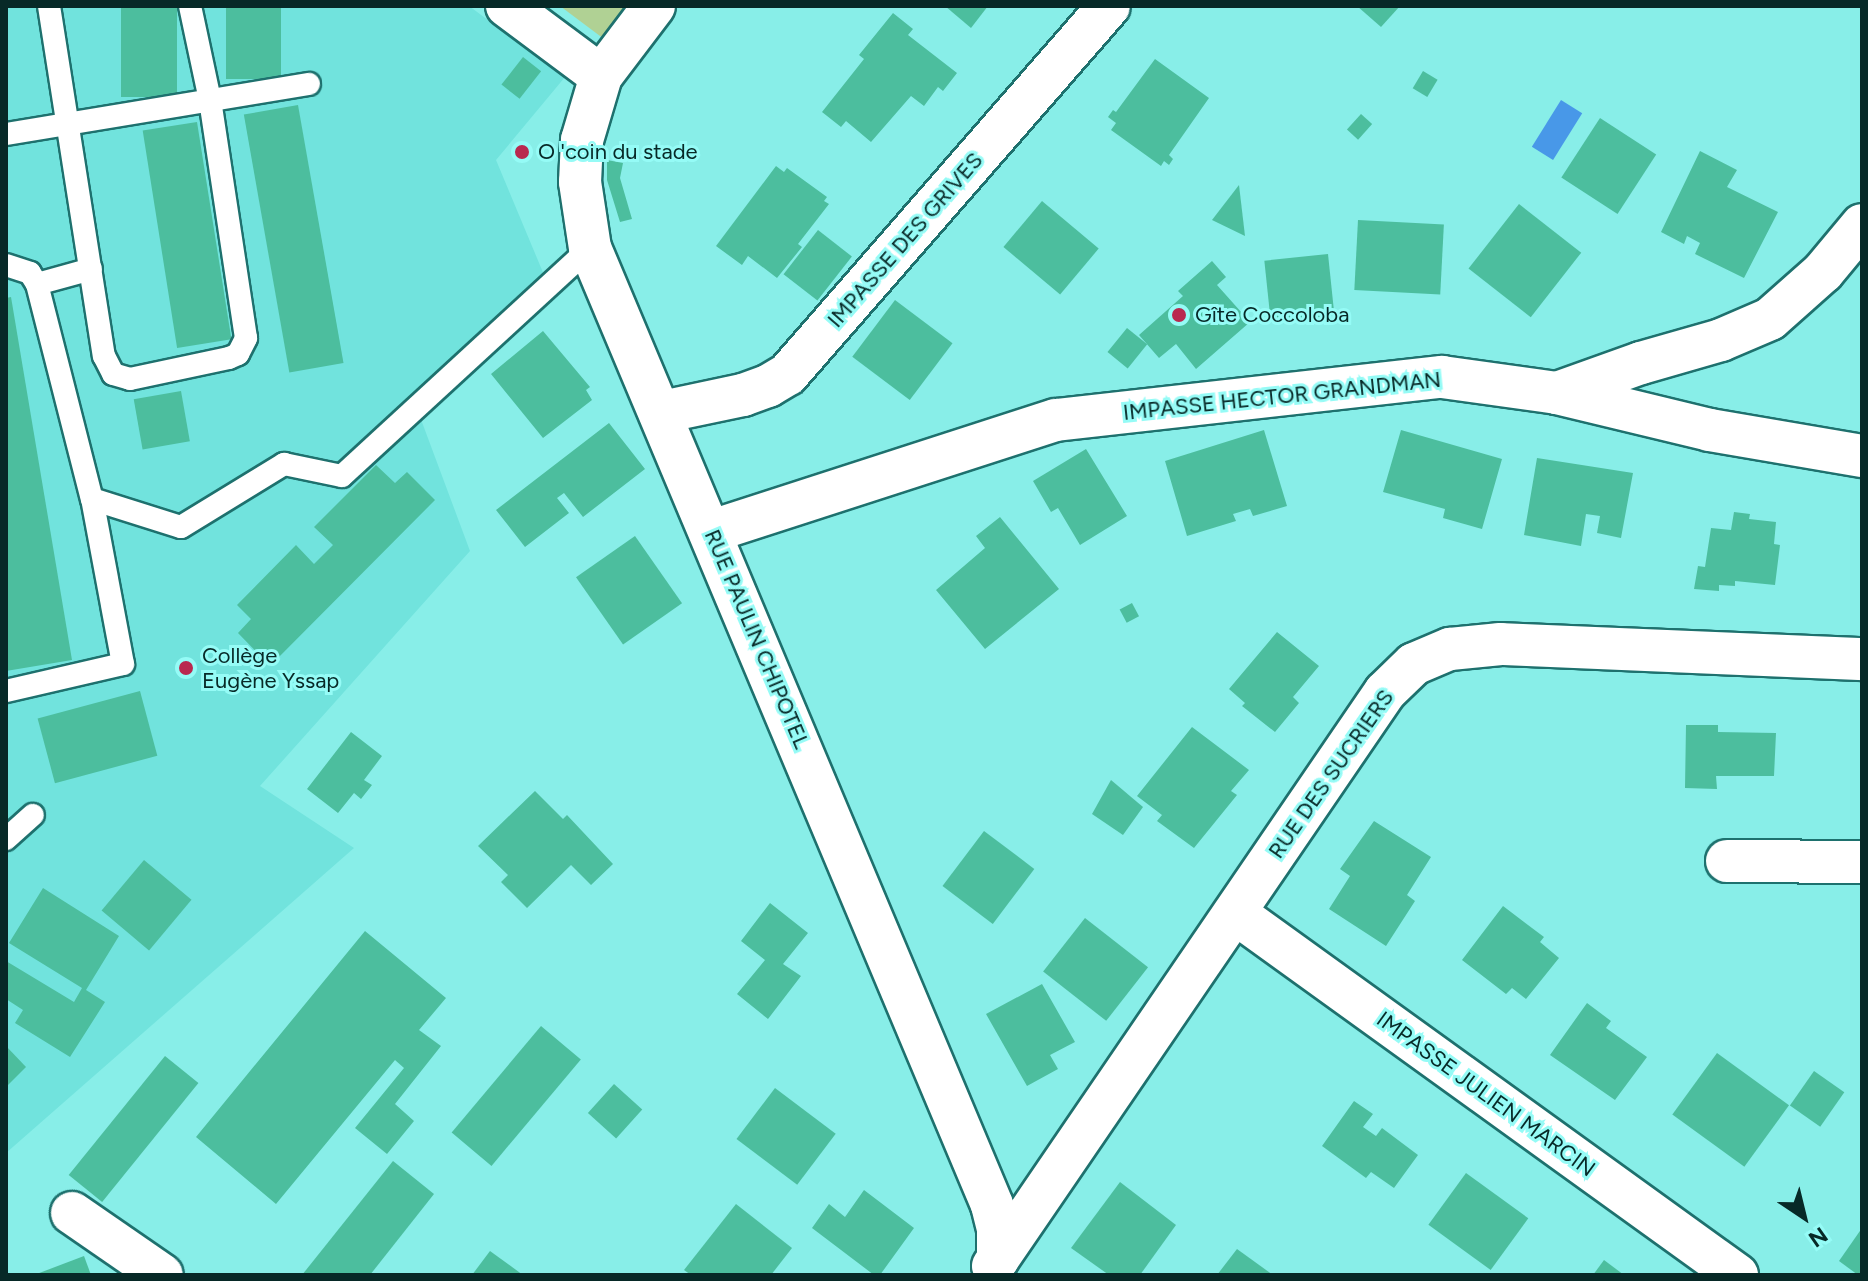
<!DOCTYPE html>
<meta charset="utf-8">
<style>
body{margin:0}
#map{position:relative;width:1868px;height:1281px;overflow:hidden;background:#88eee8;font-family:Figtree,sans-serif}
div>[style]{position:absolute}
.built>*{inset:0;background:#71e3dd}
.green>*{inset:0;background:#b0d194}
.water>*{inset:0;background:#4898e8;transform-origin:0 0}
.building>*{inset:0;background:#4cbe9e;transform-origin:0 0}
.roads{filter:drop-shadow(2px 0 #1e716e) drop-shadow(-2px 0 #1e716e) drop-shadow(0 2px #1e716e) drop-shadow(0 -2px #1e716e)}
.service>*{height:22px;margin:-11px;padding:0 11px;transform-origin:11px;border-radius:11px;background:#fff}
.minor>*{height:42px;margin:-21px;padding:0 21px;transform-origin:21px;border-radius:21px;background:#fff}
.dots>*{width:22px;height:22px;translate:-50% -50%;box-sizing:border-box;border:4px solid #95fbf6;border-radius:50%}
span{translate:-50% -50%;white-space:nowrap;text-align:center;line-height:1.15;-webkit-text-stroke:6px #95fbf6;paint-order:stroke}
.poi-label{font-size:22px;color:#072927}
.left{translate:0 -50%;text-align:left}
.street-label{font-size:22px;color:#072927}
.frame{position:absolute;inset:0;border:8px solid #072927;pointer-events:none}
.north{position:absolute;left:1764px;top:1177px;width:80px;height:80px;-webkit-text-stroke:6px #95fbf6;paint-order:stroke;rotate:145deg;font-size:22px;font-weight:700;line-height:32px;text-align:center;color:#072927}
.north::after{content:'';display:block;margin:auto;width:28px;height:36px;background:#072927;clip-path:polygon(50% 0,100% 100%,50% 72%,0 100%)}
</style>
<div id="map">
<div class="built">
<div style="clip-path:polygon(6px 6px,469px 6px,565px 77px,496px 160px,547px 282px,413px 398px,470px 551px,260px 786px,354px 848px,6px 1153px)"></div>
</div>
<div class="green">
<div style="clip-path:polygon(560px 6px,628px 6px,604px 39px)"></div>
</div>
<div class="water">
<div style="left:1561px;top:100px;width:25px;height:55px;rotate:32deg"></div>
</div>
<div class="building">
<div style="left:121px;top:6px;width:56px;height:91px"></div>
<div style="left:226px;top:6px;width:55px;height:73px"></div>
<div style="clip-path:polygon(945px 6px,988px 6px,971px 28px)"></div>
<div style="clip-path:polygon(1357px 6px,1400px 6px,1381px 27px)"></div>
<div style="clip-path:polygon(893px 13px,913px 29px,908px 35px,957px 73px,943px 91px,938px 87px,924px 106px,911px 96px,871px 142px,846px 121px,841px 127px,822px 112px,864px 59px,859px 55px)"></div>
<div style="left:523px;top:57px;width:23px;height:35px;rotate:38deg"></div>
<div style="clip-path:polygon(1155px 59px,1209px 98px,1169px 155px,1173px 159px,1169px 165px,1164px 161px,1161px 166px,1111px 130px,1116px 123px,1108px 117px,1113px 110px,1116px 112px)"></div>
<div style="left:1423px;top:71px;width:17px;height:20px;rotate:31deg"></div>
<div style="left:298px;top:105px;width:262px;height:55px;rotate:80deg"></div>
<div style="left:1361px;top:114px;width:15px;height:21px;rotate:42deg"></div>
<div style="left:1600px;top:118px;width:67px;height:71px;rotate:33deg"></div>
<div style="left:197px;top:122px;width:220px;height:55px;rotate:81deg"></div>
<div style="clip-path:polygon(1700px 151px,1737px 170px,1727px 187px,1778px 212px,1744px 278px,1695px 254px,1700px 243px,1687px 236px,1684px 244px,1661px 232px)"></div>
<div style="clip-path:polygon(607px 160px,623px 163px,620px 178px,632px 219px,620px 222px,607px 180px)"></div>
<div style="clip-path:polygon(776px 166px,784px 172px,787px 168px,827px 197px,824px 201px,829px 204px,798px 244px,802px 247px,777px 278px,748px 256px,742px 265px,716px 246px)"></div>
<div style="clip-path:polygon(1239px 185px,1245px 236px,1212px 220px)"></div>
<div style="left:1042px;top:201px;width:74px;height:60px;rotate:40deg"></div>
<div style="left:1519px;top:204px;width:79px;height:82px;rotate:38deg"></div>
<div style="left:1358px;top:220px;width:86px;height:70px;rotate:3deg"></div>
<div style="left:818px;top:230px;width:43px;height:56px;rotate:38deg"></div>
<div style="left:1328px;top:254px;width:62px;height:64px;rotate:84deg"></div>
<div style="clip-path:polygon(1212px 261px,1226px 277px,1217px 285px,1250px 322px,1196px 369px,1176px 344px,1159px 358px,1139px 335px,1183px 296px,1178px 291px)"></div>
<div style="clip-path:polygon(11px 297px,72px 660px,6px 671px,6px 298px)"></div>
<div style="left:895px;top:300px;width:72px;height:71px;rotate:37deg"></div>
<div style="left:1127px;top:328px;width:26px;height:31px;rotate:39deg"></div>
<div style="clip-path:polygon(543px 331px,590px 387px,586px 390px,592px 400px,543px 438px,491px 374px)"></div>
<div style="left:181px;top:391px;width:51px;height:48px;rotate:80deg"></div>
<div style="clip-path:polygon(609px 423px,645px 469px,583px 517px,564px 493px,557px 498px,569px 513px,525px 547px,496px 510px)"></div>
<div style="clip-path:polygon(1264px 430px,1287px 506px,1253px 516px,1250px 509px,1233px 514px,1236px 521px,1187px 536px,1165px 461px)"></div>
<div style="clip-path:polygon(1401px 430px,1502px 459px,1482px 529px,1443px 518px,1445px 509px,1383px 492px)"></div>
<div style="clip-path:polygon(1086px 449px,1127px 516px,1080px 545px,1058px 508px,1051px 512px,1033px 481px)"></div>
<div style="clip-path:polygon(1537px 458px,1633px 473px,1621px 538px,1597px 533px,1600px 516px,1586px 514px,1581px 546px,1524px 535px)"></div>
<div style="clip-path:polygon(376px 465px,395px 483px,407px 472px,435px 500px,270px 666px,238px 633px,251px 619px,237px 605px,296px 545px,314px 564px,333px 545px,314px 527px)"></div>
<div style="clip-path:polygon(1734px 512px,1750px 514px,1749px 519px,1776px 522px,1774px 544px,1780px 545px,1775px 585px,1735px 581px,1735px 586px,1719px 585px,1719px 591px,1694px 589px,1698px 566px,1705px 567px,1711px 528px,1731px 530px)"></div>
<div style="clip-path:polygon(1000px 517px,1059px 589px,985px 649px,936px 590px,985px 548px,976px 536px)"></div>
<div style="left:635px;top:536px;width:82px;height:72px;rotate:55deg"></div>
<div style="left:1132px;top:603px;width:15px;height:14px;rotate:62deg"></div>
<div style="clip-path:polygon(1277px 632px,1319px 666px,1293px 697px,1299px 703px,1275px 732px,1242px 706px,1245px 703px,1229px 689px)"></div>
<div style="left:140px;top:691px;width:67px;height:106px;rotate:75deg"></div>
<div style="clip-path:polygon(1686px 725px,1718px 725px,1718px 732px,1776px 733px,1774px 776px,1716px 776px,1717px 789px,1685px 788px)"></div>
<div style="clip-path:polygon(1192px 727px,1249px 770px,1231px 791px,1237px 795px,1194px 848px,1157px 821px,1162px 815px,1137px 796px)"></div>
<div style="clip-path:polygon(351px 732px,382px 756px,364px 780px,372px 785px,361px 799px,354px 793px,338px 813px,307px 789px)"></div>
<div style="clip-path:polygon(1111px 780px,1143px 807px,1123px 835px,1092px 814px)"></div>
<div style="clip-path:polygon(535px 791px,563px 819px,567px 815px,613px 864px,591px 885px,571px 865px,527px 908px,501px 882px,508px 875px,478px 846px)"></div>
<div style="clip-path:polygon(1374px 821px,1431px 857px,1407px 895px,1415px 901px,1386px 946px,1329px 909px,1350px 876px,1340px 869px)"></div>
<div style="left:984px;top:831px;width:63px;height:69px;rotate:37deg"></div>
<div style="left:144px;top:860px;width:62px;height:66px;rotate:40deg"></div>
<div style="clip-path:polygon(43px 888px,119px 936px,86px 990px,105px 1002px,70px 1057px,15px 1023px,23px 1010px,6px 999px,6px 961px,74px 1002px,82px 988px,9px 943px)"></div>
<div style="clip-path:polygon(770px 903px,808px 933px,783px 964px,801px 976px,768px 1019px,737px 994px,765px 960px,741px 941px)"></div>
<div style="clip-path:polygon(1503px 906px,1544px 937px,1540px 942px,1559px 958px,1526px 999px,1512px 988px,1506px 994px,1462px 960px)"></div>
<div style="left:1085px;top:918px;width:80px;height:68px;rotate:38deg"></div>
<div style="clip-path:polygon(365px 931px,446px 998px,419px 1030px,441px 1046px,395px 1104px,414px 1121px,387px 1154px,355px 1128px,404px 1068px,395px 1060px,276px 1204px,196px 1137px)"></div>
<div style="clip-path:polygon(1042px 984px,1075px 1042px,1050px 1055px,1058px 1069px,1027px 1086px,986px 1014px)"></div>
<div style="clip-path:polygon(1587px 1003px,1611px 1021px,1606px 1028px,1647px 1057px,1615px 1100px,1550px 1055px)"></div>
<div style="left:541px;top:1026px;width:52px;height:139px;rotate:40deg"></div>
<div style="clip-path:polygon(6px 1046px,26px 1067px,6px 1087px)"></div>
<div style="left:1717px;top:1053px;width:89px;height:76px;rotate:36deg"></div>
<div style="left:165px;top:1056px;width:43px;height:153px;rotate:39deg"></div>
<div style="left:1814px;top:1071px;width:37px;height:42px;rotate:35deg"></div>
<div style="left:614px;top:1084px;width:38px;height:39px;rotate:42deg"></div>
<div style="left:775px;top:1088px;width:76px;height:64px;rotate:37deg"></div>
<div style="clip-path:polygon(1354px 1101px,1373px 1114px,1363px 1127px,1376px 1136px,1382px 1128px,1418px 1155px,1394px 1188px,1371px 1172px,1366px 1178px,1322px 1146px)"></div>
<div style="clip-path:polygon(393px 1161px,434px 1194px,370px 1275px,302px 1275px)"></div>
<div style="left:1466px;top:1173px;width:77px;height:64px;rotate:36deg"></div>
<div style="clip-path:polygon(1120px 1182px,1176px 1225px,1140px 1275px,1109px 1275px,1071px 1248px)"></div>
<div style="clip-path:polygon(864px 1190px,914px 1228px,880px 1275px,874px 1275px,812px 1228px,829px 1204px,845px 1217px)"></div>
<div style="clip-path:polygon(736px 1204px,792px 1248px,771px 1275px,691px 1275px,684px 1270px)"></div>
<div style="clip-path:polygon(1862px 1228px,1862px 1275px,1858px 1275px,1839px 1261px)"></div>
<div style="clip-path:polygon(1237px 1249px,1273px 1275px,1217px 1275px)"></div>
<div style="clip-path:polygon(490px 1251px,523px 1275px,472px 1275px)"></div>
<div style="clip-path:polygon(84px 1256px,91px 1275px,34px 1275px)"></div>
<div style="clip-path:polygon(1604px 1260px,1624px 1275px,1593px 1275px)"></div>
</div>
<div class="roads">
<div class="service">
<div style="left:49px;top:6px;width:354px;rotate:81.1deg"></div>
<div style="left:104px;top:356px;width:20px;rotate:63deg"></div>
<div style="left:113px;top:374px;width:18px;rotate:16deg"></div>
<div style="left:130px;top:379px;width:101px;rotate:-12deg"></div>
<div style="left:229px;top:358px;width:10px;rotate:-24deg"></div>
<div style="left:238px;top:354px;width:18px;rotate:-63deg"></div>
<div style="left:246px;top:338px;width:241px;rotate:-98.6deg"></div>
<div style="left:210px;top:100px;width:96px;rotate:-102deg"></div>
<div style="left:6px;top:134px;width:307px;rotate:-9.4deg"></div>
<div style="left:6px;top:265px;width:25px;rotate:18deg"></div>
<div style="left:30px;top:273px;width:13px;rotate:58deg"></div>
<div style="left:37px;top:284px;width:222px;rotate:75.7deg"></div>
<div style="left:92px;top:499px;width:93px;rotate:17.5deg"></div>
<div style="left:181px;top:527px;width:121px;rotate:-31.5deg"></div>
<div style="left:284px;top:464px;width:59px;rotate:11.7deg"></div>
<div style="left:342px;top:476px;width:337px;rotate:-42.6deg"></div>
<div style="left:37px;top:284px;width:56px;rotate:-15.5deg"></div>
<div style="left:6px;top:691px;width:120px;rotate:-13deg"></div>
<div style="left:123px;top:664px;width:168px;rotate:-100.6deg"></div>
<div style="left:6px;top:839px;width:36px;rotate:-42deg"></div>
</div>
<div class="minor">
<div style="left:507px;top:6px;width:117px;rotate:36.7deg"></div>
<div style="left:654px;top:6px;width:88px;rotate:127.1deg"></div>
<div style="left:601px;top:76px;width:67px;rotate:106.5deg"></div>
<div style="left:582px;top:140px;width:42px;rotate:92.7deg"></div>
<div style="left:580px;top:182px;width:67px;rotate:81.4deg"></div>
<div style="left:590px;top:248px;width:1038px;rotate:67.21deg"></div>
<div style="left:992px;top:1205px;width:25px;rotate:76deg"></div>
<div style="left:998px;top:1229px;width:30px;rotate:90deg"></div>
<div style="left:1557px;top:393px;width:89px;rotate:-19.7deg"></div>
<div style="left:1641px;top:363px;width:83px;rotate:-16deg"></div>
<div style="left:1721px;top:340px;width:53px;rotate:-23.2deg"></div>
<div style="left:1770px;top:319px;width:71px;rotate:-41.6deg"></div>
<div style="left:1823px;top:272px;width:61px;rotate:-50.3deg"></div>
<div style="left:662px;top:412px;width:83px;rotate:-11.9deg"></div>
<div style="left:743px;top:395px;width:27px;rotate:-20deg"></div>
<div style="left:768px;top:386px;width:23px;rotate:-31deg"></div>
<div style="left:788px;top:374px;width:488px;rotate:-48.9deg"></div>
<div style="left:712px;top:531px;width:361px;rotate:-17.9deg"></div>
<div style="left:1056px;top:420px;width:388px;rotate:-6.4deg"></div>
<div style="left:1442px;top:377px;width:116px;rotate:7.9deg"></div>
<div style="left:1557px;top:393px;width:157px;rotate:13.6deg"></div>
<div style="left:1710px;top:430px;width:154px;rotate:9.7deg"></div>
<div style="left:1727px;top:861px;width:135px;rotate:0.4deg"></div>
<div style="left:1235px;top:913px;width:619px;rotate:35.8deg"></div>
<div style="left:72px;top:1213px;width:109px;rotate:34.6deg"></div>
<div style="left:993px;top:1266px;width:695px;rotate:-55.67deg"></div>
<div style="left:1385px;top:692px;width:40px;rotate:-44deg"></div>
<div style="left:1414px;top:664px;width:39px;rotate:-23deg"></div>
<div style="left:1450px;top:649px;width:51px;rotate:-5.6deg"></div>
<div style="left:1501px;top:644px;width:361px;rotate:2.4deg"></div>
</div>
</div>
<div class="dots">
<div style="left:522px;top:152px;background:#b9294f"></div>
<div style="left:1179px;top:315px;background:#b9294f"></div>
<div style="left:186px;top:668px;background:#b9294f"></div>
</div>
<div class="poi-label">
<span class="left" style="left:538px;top:152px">O 'coin du stade</span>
<span class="left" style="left:1195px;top:315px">Gîte Coccoloba</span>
<span class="left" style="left:202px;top:668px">Collège<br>Eugène Yssap</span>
</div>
<div class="street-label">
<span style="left:905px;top:240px;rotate:-49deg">IMPASSE DES GRIVES</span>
<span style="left:1282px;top:396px;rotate:-6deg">IMPASSE HECTOR GRANDMAN</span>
<span style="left:757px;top:639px;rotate:67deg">RUE PAULIN CHIPOTEL</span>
<span style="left:1331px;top:774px;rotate:-55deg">RUE DES SUCRIERS</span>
<span style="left:1486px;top:1094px;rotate:36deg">IMPASSE JULIEN MARCIN</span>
</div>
<div class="frame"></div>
<div class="north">N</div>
</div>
